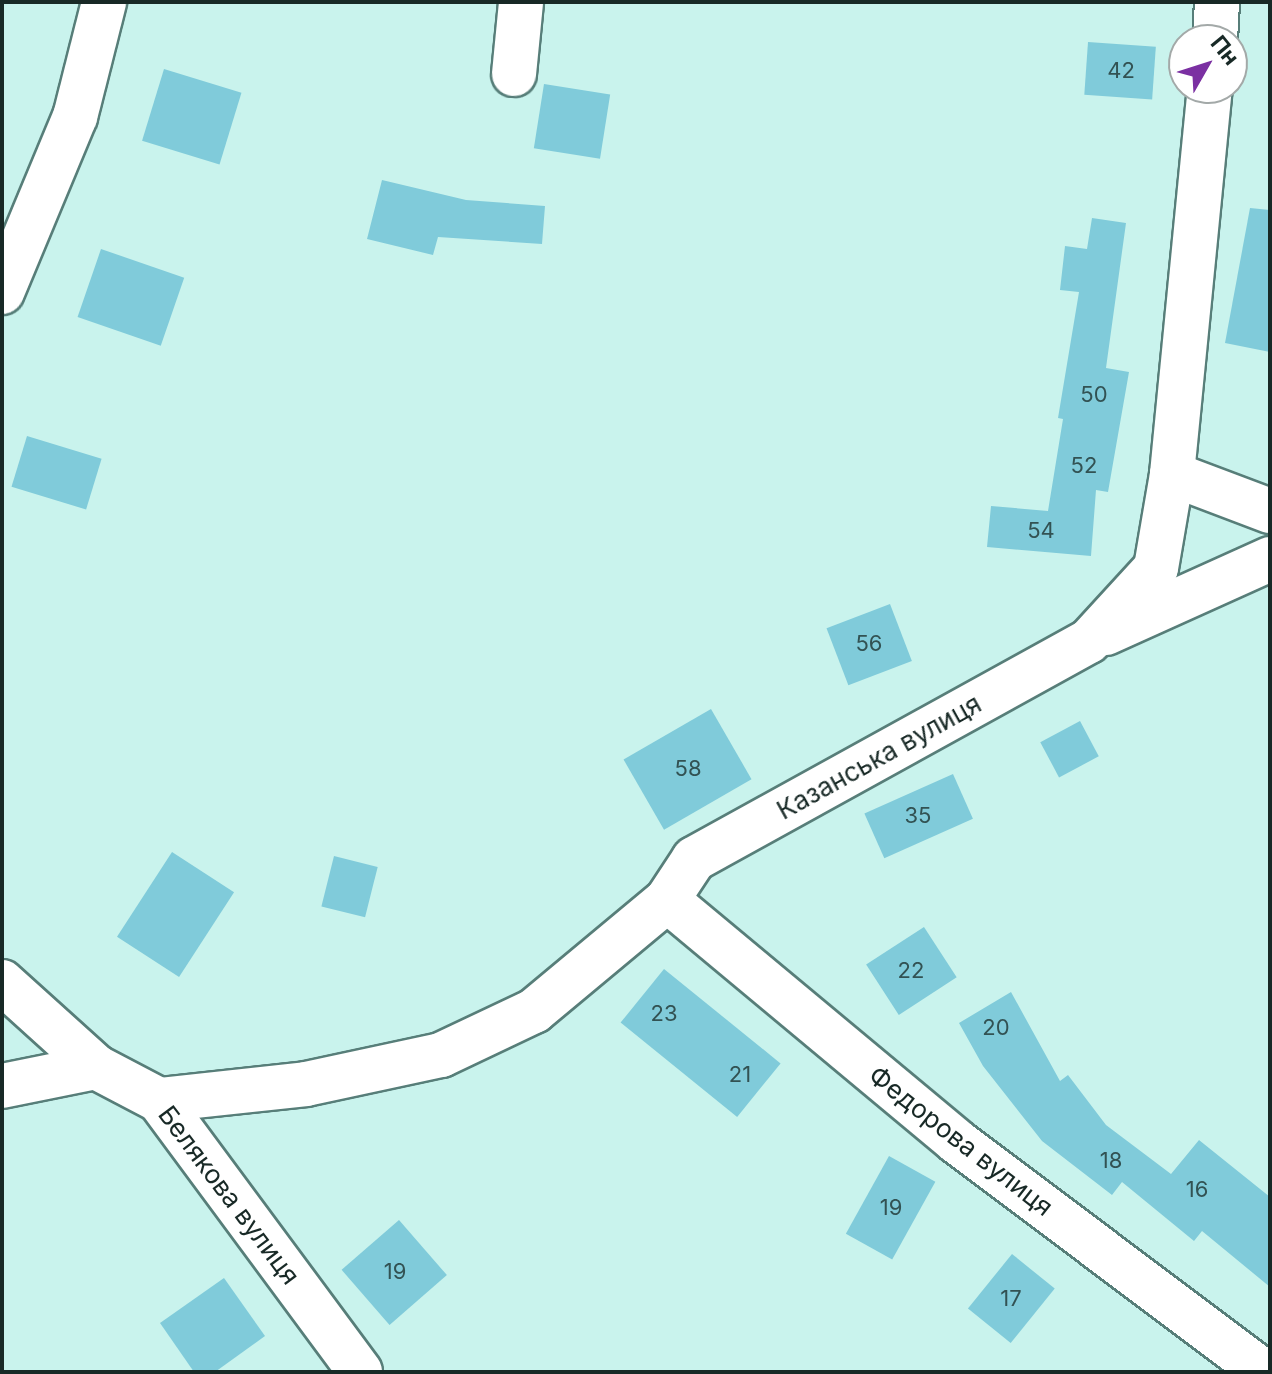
<!DOCTYPE html>
<meta charset="utf-8">
<style>
body{margin:0}
#map{position:relative;width:1272px;height:1374px;overflow:hidden;background:#c9f3ed;font-family:Inter,sans-serif}
div>[style]{position:absolute}
.building>*{inset:0;background:#80cbda;transform-origin:0 0}
.roads{filter:drop-shadow(2px 0 #577e79) drop-shadow(-2px 0 #577e79) drop-shadow(0 2px #577e79) drop-shadow(0 -2px #577e79)}
.minor>*{height:44px;margin:-22px;padding:0 22px;transform-origin:22px;border-radius:22px;background:#fff}
span{translate:-50% -50%;white-space:nowrap;text-align:center;line-height:1.15;-webkit-text-stroke:7px #fff;paint-order:stroke}
.number-label{font-size:22px;color:#325253}
.number-label span{-webkit-text-stroke-width:0}
.street-label{font-size:26px;color:#182926}
.frame{position:absolute;inset:0;border:4px solid #182926;pointer-events:none}
.north{position:absolute;left:1168px;top:24px;width:80px;height:80px;box-sizing:border-box;background:#fff;border:2px solid #a3a9a8;border-radius:50%;rotate:51deg;font-size:22px;font-weight:700;line-height:32px;text-align:center;color:#182926}
.north::after{content:'';display:block;margin:auto;width:28px;height:36px;background:#7b30a2;clip-path:polygon(50% 0,100% 100%,50% 72%,0 100%)}
</style>
<div id="map">
<div class="building">
<div style="left:1088px;top:42px;width:68px;height:53px;rotate:4deg"></div>
<div style="left:164px;top:69px;width:81px;height:75px;rotate:17deg"></div>
<div style="left:544px;top:84px;width:67px;height:65px;rotate:9deg"></div>
<div style="clip-path:polygon(382px 180px,466px 200px,545px 206px,542px 244px,438px 237px,433px 255px,367px 239px)"></div>
<div style="clip-path:polygon(1250px 208px,1270px 210px,1270px 352px,1225px 343px)"></div>
<div style="clip-path:polygon(1092px 218px,1126px 223px,1106px 368px,1129px 372px,1108px 492px,1096px 490px,1091px 556px,987px 547px,991px 506px,1048px 511px,1063px 419px,1058px 418px,1079px 292px,1060px 290px,1065px 246px,1087px 249px)"></div>
<div style="left:101px;top:249px;width:88px;height:72px;rotate:19deg"></div>
<div style="left:27px;top:436px;width:78px;height:53px;rotate:17deg"></div>
<div style="left:890px;top:604px;width:61px;height:68px;rotate:69deg"></div>
<div style="left:711px;top:709px;width:81px;height:101px;rotate:60deg"></div>
<div style="left:1080px;top:721px;width:40px;height:45px;rotate:62deg"></div>
<div style="left:953px;top:774px;width:49px;height:97px;rotate:66deg"></div>
<div style="left:172px;top:852px;width:74px;height:101px;rotate:33deg"></div>
<div style="left:334px;top:856px;width:45px;height:52px;rotate:14deg"></div>
<div style="left:924px;top:927px;width:60px;height:69px;rotate:57deg"></div>
<div style="left:664px;top:969px;width:150px;height:69px;rotate:39deg"></div>
<div style="clip-path:polygon(1011px 992px,1060px 1081px,1068px 1075px,1106px 1125px,1171px 1174px,1199px 1140px,1270px 1197px,1270px 1287px,1202px 1231px,1194px 1241px,1122px 1182px,1112px 1195px,1042px 1141px,983px 1066px,959px 1023px)"></div>
<div style="left:889px;top:1156px;width:53px;height:89px;rotate:29deg"></div>
<div style="left:399px;top:1220px;width:73px;height:76px;rotate:49deg"></div>
<div style="left:1012px;top:1254px;width:55px;height:70px;rotate:39deg"></div>
<div style="clip-path:polygon(224px 1278px,265px 1336px,215px 1372px,194px 1372px,160px 1323px)"></div>
</div>
<div class="roads">
<div class="minor">
<div style="left:1215px;top:40px;width:38px;rotate:-87deg"></div>
<div style="left:514px;top:74px;width:72px;rotate:-84.4deg"></div>
<div style="left:2px;top:292px;width:190px;rotate:-67.4deg"></div>
<div style="left:75px;top:117px;width:119px;rotate:-75.8deg"></div>
<div style="left:1172px;top:474px;width:105px;rotate:20.7deg"></div>
<div style="left:1106px;top:633px;width:180px;rotate:-24.3deg"></div>
<div style="left:667px;top:900px;width:376px;rotate:39.8deg"></div>
<div style="left:956px;top:1141px;width:385px;rotate:36.9deg"></div>
<div style="left:2px;top:982px;width:127px;rotate:42.1deg"></div>
<div style="left:96px;top:1067px;width:71px;rotate:27.6deg"></div>
<div style="left:159px;top:1100px;width:338px;rotate:53.5deg"></div>
<div style="left:2px;top:1086px;width:96px;rotate:-11.4deg"></div>
<div style="left:159px;top:1100px;width:148px;rotate:-6.2deg"></div>
<div style="left:306px;top:1084px;width:138px;rotate:-12.1deg"></div>
<div style="left:441px;top:1055px;width:103px;rotate:-25.3deg"></div>
<div style="left:534px;top:1011px;width:173px;rotate:-39.8deg"></div>
<div style="left:667px;top:900px;width:49px;rotate:-56.6deg"></div>
<div style="left:694px;top:859px;width:451px;rotate:-28.9deg"></div>
<div style="left:1089px;top:641px;width:99px;rotate:-47.5deg"></div>
<div style="left:1156px;top:568px;width:95px;rotate:-80.3deg"></div>
<div style="left:1172px;top:474px;width:388px;rotate:-84.4deg"></div>
</div>
</div>
<div class="number-label">
<span style="left:1121px;top:71px">42</span>
<span style="left:1094px;top:395px">50</span>
<span style="left:1084px;top:466px">52</span>
<span style="left:1041px;top:531px">54</span>
<span style="left:869px;top:644px">56</span>
<span style="left:688px;top:769px">58</span>
<span style="left:918px;top:816px">35</span>
<span style="left:911px;top:971px">22</span>
<span style="left:664px;top:1014px">23</span>
<span style="left:996px;top:1028px">20</span>
<span style="left:740px;top:1075px">21</span>
<span style="left:1111px;top:1161px">18</span>
<span style="left:1197px;top:1190px">16</span>
<span style="left:891px;top:1208px">19</span>
<span style="left:395px;top:1272px">19</span>
<span style="left:1011px;top:1299px">17</span>
</div>
<div class="street-label">
<span style="left:879px;top:757px;rotate:-29deg">Казанська вулиця</span>
<span style="left:961px;top:1141px;rotate:38deg">Федорова вулиця</span>
<span style="left:229px;top:1195px;rotate:53deg">Белякова вулиця</span>
</div>
<div class="frame"></div>
<div class="north">Пн</div>
</div>
